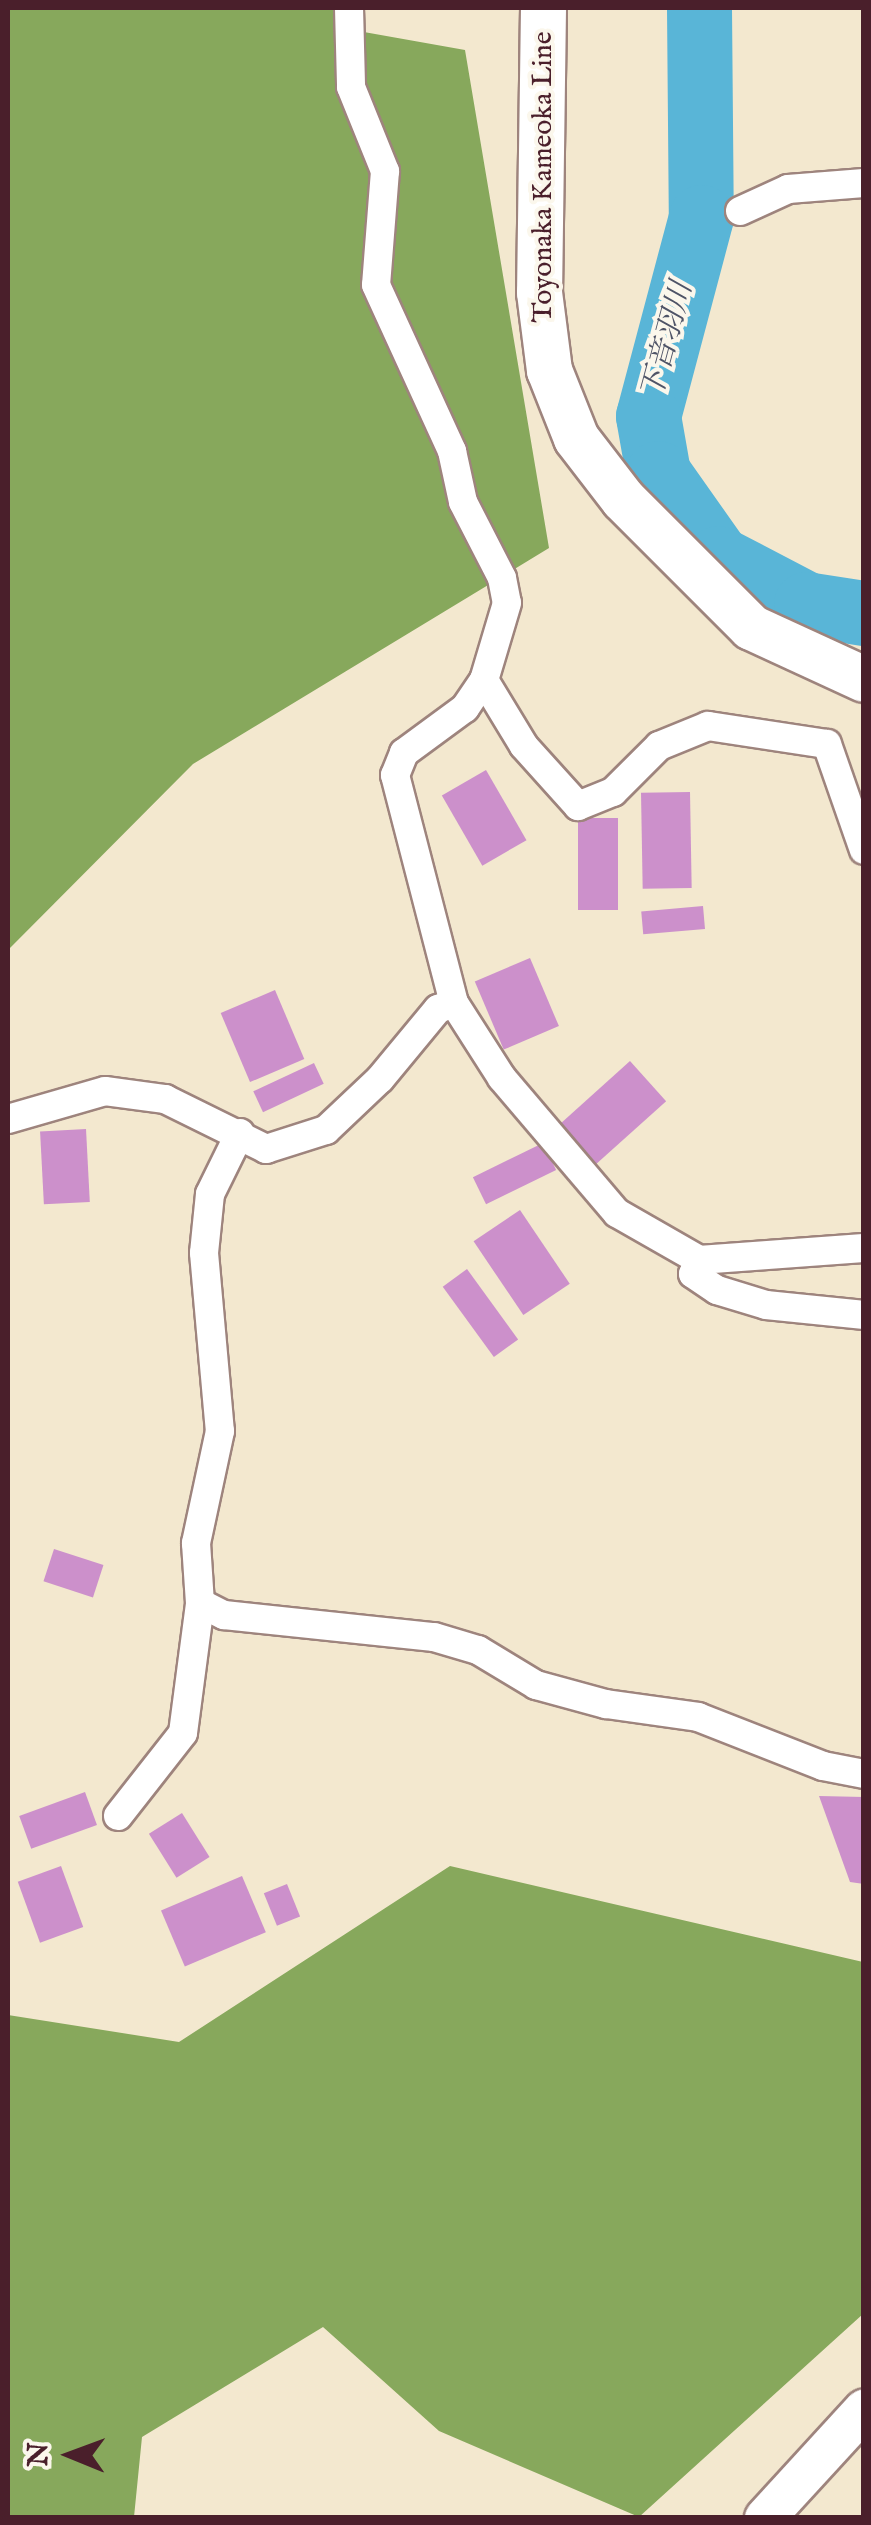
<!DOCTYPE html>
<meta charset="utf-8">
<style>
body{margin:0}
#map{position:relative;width:871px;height:2525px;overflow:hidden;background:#f3e8cf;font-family:"IM FELL English","Noto Serif JP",serif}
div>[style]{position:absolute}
.forest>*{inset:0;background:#87a85c}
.river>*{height:65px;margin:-32.5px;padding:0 32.5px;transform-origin:32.5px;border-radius:32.5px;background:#59b5d7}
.building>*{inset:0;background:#cc90cb;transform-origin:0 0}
.roads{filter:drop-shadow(2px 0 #9e847d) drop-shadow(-2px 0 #9e847d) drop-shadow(0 2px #9e847d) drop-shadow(0 -2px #9e847d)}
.minor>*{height:28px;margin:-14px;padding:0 14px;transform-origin:14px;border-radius:14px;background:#fff}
.secondary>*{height:40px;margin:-20px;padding:0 20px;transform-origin:20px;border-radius:20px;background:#fff}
.primary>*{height:45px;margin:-22.5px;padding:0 22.5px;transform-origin:22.5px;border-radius:22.5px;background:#fff}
span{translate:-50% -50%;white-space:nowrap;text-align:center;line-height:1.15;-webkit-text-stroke:8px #fbf7ec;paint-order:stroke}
.street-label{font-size:28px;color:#4a1f2b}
.water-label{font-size:30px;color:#4f5467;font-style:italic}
.frame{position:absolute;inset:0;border:10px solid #4a1f2b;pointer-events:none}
.north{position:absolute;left:20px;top:2405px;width:100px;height:100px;-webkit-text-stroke:8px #fbf7ec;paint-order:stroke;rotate:271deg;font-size:28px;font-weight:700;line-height:40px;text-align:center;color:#4a1f2b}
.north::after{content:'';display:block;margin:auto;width:35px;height:45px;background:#4a1f2b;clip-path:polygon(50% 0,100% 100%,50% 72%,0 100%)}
</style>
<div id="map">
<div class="forest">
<div style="clip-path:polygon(8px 8px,332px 8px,347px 29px,465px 50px,549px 548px,193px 764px,8px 950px)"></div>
<div style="clip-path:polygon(450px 1866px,863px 1962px,863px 2314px,639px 2517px,439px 2431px,323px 2327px,142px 2437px,134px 2517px,8px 2517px,8px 2015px,179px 2042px)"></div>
</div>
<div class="river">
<div style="left:699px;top:8px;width:209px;rotate:89.5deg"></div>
<div style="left:701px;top:217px;width:206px;rotate:104.9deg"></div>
<div style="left:648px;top:416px;width:58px;rotate:80deg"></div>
<div style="left:658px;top:473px;width:104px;rotate:54.8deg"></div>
<div style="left:718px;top:558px;width:99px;rotate:27.6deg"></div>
<div style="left:806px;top:604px;width:59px;rotate:8.8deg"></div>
</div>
<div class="building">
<div style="left:486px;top:770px;width:81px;height:51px;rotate:60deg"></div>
<div style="left:690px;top:792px;width:96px;height:49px;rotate:89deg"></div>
<div style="left:578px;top:818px;width:40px;height:92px"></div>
<div style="left:703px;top:906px;width:23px;height:62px;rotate:85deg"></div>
<div style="left:530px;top:958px;width:74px;height:60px;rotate:67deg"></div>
<div style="left:275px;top:990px;width:75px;height:59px;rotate:67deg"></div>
<div style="left:630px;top:1061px;width:54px;height:96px;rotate:48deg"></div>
<div style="left:314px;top:1063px;width:23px;height:67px;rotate:65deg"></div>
<div style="left:86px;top:1129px;width:73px;height:46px;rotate:87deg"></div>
<div style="left:543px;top:1143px;width:30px;height:78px;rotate:64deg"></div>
<div style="left:520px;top:1210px;width:89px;height:56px;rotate:56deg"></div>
<div style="left:467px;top:1269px;width:87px;height:30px;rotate:54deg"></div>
<div style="left:54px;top:1549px;width:52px;height:34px;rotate:18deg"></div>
<div style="left:85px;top:1792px;width:35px;height:70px;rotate:70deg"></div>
<div style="clip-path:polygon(819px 1796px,864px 1797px,864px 1884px,850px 1882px)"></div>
<div style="left:182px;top:1813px;width:52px;height:39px;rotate:58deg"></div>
<div style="left:61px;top:1866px;width:65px;height:46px;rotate:70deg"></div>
<div style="left:242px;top:1876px;width:61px;height:88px;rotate:67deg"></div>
<div style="left:287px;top:1884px;width:35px;height:25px;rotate:68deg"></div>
</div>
<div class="roads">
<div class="minor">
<div style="left:349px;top:8px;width:79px;rotate:88.5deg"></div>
<div style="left:351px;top:87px;width:91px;rotate:68deg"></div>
<div style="left:385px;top:171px;width:114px;rotate:94.5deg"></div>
<div style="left:376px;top:285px;width:183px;rotate:65.4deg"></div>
<div style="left:452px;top:451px;width:52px;rotate:77.8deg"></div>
<div style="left:463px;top:502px;width:85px;rotate:62.8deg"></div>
<div style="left:502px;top:578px;width:25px;rotate:79deg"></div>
<div style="left:507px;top:603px;width:80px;rotate:106.6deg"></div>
<div style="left:484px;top:680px;width:34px;rotate:124deg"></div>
<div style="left:465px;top:708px;width:76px;rotate:143.6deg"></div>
<div style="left:404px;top:753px;width:24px;rotate:112deg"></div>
<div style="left:395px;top:775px;width:236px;rotate:75.5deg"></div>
<div style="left:740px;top:211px;width:53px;rotate:-24.6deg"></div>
<div style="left:788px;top:189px;width:76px;rotate:-4.5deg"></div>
<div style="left:484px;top:680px;width:77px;rotate:58.8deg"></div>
<div style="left:524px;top:746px;width:81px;rotate:48deg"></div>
<div style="left:578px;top:806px;width:38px;rotate:-22deg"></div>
<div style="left:613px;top:792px;width:65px;rotate:-45deg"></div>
<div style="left:659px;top:746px;width:53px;rotate:-22.2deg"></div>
<div style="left:708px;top:726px;width:120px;rotate:8.6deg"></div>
<div style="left:827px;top:744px;width:112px;rotate:70.8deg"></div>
<div style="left:8px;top:1119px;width:101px;rotate:-16.1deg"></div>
<div style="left:105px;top:1091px;width:61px;rotate:7.6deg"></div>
<div style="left:165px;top:1099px;width:113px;rotate:26.3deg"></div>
<div style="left:266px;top:1149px;width:63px;rotate:-17.6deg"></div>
<div style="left:326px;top:1130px;width:74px;rotate:-43.4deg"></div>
<div style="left:380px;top:1079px;width:91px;rotate:-50.4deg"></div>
<div style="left:438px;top:1009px;width:17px;rotate:-21deg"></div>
<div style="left:454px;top:1003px;width:89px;rotate:57.4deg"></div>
<div style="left:502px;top:1078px;width:177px;rotate:49.6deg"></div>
<div style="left:617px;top:1213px;width:95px;rotate:29.8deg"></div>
<div style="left:699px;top:1260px;width:165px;rotate:-4.2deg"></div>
<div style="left:240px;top:1133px;width:68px;rotate:116.2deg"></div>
<div style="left:210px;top:1194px;width:59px;rotate:95.8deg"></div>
<div style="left:204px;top:1253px;width:179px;rotate:84.9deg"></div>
<div style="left:220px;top:1431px;width:115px;rotate:102.1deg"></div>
<div style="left:196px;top:1543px;width:60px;rotate:86.2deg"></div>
<div style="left:200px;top:1603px;width:27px;rotate:27deg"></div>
<div style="left:224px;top:1615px;width:211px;rotate:6deg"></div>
<div style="left:434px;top:1637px;width:46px;rotate:16.5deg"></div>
<div style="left:478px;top:1650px;width:68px;rotate:31.1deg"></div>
<div style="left:536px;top:1685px;width:73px;rotate:15.2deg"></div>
<div style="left:606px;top:1704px;width:93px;rotate:8deg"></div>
<div style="left:698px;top:1717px;width:134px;rotate:21.4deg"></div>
<div style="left:823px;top:1766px;width:42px;rotate:11deg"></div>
<div style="left:699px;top:1260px;width:15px;rotate:113deg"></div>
<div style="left:693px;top:1274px;width:29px;rotate:34deg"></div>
<div style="left:717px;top:1290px;width:51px;rotate:17deg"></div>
<div style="left:766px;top:1305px;width:99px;rotate:5.8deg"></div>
<div style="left:118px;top:1816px;width:105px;rotate:-51.9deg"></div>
<div style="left:183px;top:1733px;width:131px;rotate:-82.5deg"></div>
</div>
<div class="secondary">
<div style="left:765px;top:2518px;width:147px;rotate:-47.5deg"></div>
</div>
<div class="primary">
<div style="left:543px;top:8px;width:284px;rotate:90.8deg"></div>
<div style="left:539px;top:292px;width:79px;rotate:82.7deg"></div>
<div style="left:549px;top:370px;width:73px;rotate:68.3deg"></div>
<div style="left:576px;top:438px;width:77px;rotate:52.4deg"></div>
<div style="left:623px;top:499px;width:181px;rotate:45deg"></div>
<div style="left:751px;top:627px;width:124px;rotate:24.7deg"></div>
</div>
</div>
<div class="street-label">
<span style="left:544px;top:177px;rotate:-90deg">Toyonaka Kameoka Line</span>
</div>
<div class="water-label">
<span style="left:668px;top:341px;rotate:-75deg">下音羽川</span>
</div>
<div class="frame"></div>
<div class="north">N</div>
</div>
